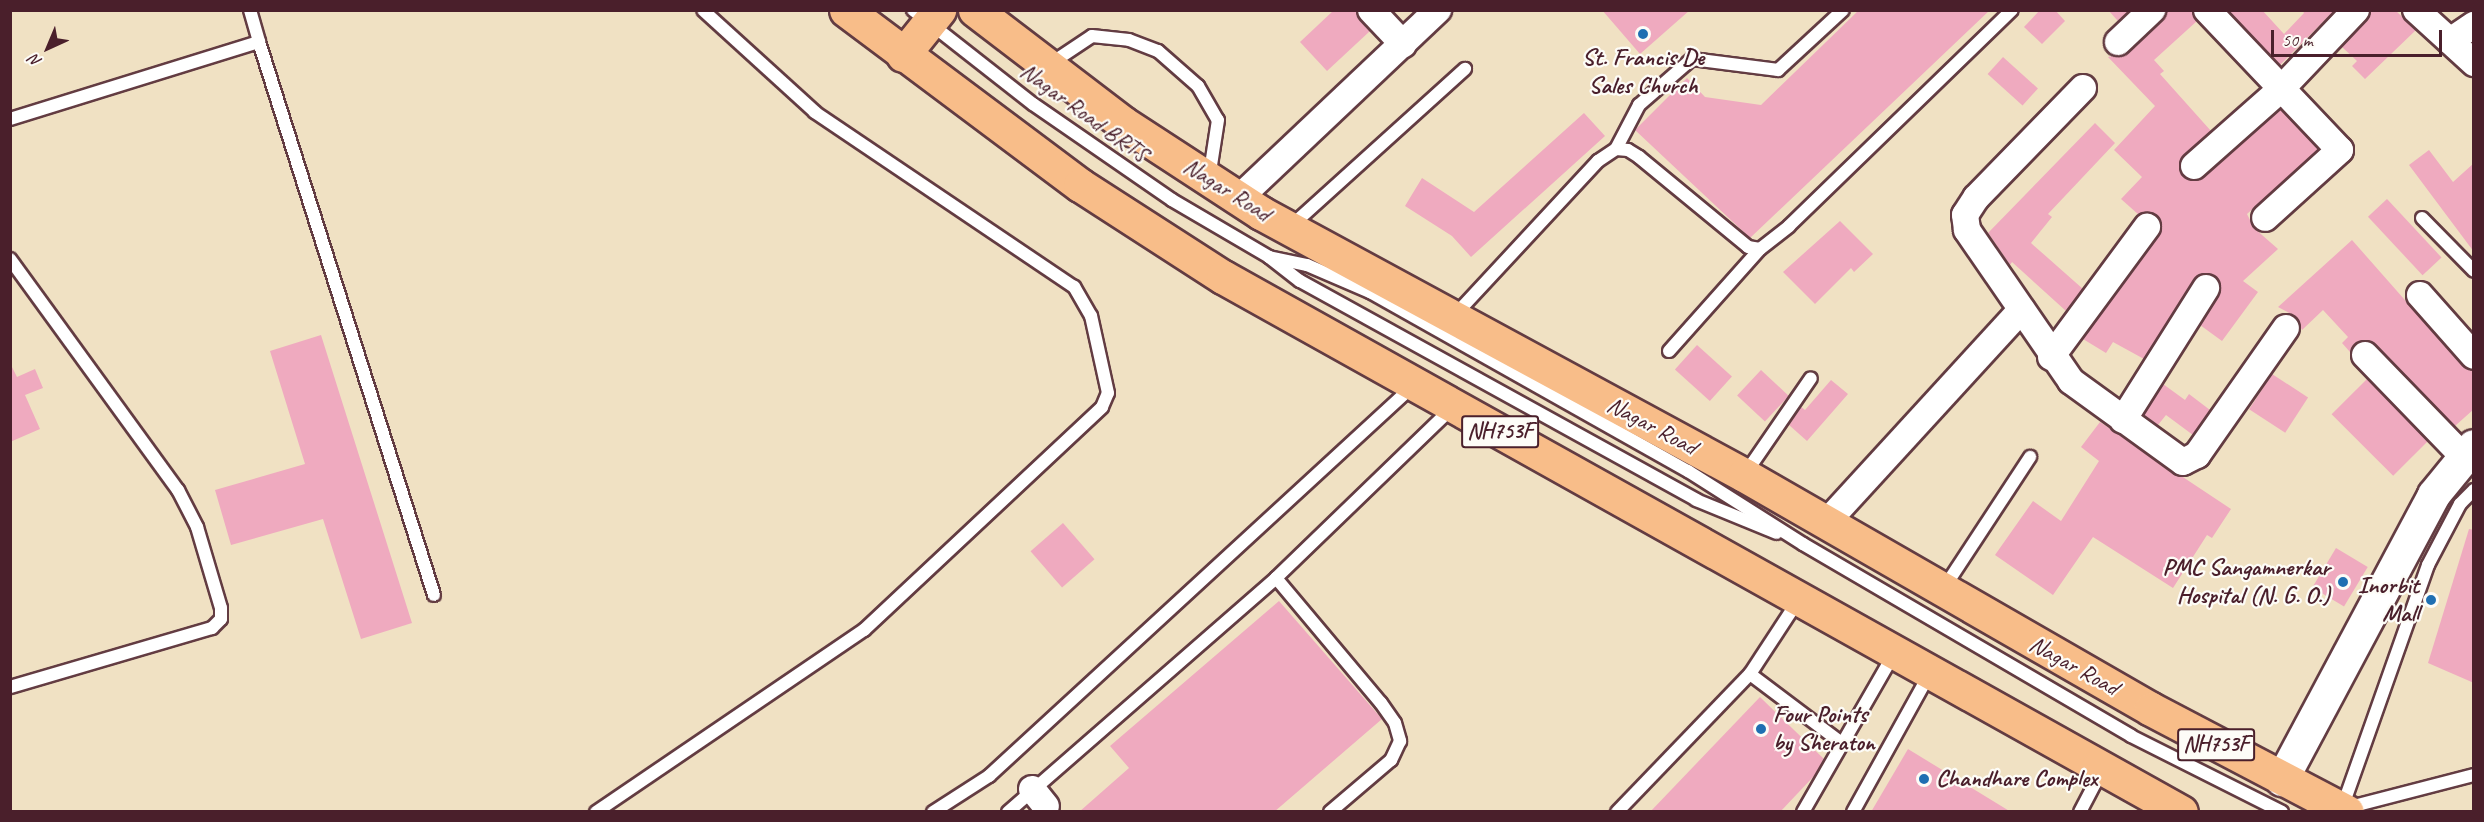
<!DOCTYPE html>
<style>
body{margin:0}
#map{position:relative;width:2484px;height:822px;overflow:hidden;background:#f0e1c3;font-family:Caveat,sans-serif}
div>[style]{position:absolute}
.building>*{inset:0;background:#efaabf;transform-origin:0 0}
.roads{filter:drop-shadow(2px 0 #633c42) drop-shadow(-2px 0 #633c42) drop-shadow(0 2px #633c42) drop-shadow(0 -2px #633c42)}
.service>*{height:12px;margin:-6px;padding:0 6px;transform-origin:6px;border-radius:6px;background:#fff}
.minor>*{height:26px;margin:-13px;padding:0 13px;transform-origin:13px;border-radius:13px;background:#fff}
.tertiary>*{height:32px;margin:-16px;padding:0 16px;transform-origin:16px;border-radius:16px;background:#fff}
.trunk>*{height:33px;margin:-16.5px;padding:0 16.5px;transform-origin:16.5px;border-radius:16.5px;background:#f8bd89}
.dots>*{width:16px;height:16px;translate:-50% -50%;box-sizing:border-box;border:3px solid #fdfcf7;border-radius:50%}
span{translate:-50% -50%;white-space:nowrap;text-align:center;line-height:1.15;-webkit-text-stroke:4.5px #fdfcf7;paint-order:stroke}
.shield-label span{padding:2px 4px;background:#fdfcf7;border:2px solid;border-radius:4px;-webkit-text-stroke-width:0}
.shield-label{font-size:22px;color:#4a1f2b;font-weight:700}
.poi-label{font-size:24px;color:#4a1f2b;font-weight:700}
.right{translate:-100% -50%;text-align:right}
.left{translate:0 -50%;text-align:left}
.street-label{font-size:24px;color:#4a1f2b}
.frame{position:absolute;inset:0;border:12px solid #4a1f2b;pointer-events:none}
.north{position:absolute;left:18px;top:18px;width:60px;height:60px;-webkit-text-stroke:4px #fdfcf7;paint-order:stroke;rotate:224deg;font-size:16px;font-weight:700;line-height:24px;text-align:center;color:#4a1f2b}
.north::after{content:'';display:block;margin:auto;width:21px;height:27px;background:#4a1f2b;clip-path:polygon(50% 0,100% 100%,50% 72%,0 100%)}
.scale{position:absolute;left:2271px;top:30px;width:171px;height:27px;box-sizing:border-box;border:3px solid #4a1f2b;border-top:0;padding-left:8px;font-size:18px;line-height:21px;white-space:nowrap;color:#4a1f2b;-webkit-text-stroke:4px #fdfcf7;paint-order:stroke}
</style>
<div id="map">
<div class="building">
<div style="clip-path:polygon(1334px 10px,1356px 10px,1370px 31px,1327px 71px,1300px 42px)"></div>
<div style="clip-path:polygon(1602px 10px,1690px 10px,1640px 54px)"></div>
<div style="clip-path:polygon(1859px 10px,1990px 10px,1750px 238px,1635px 130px,1687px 78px,1705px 97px,1761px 105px)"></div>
<div style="clip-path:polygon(2040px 10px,2055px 10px,2065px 21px,2042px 44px,2024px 27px)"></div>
<div style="clip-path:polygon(2108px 10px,2130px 10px,2118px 21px)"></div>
<div style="clip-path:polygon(2167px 10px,2192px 10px,2197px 21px,2154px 60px,2164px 71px,2160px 74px,2211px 131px,2180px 161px,2183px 176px,2190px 180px,2203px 178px,2281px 109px,2319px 149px,2247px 214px,2254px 228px,2278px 249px,2243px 281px,2258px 292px,2222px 341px,2200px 325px,2221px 289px,2214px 276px,2206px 273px,2193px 280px,2144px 359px,2113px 342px,2106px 353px,2083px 339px,2162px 229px,2156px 215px,2148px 212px,2139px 215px,2121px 199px,2142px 177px,2114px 150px,2155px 106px,2108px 57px,2128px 53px,2162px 21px)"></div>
<div style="clip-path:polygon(2228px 10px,2262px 10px,2284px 34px,2304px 13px,2302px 10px,2335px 10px,2280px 65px)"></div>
<div style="clip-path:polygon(2371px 10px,2395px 10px,2416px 30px,2365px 79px,2352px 66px,2357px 61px,2342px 47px,2367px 20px)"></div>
<div style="left:2003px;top:57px;width:47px;height:23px;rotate:42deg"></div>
<div style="clip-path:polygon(1584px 113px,1605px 136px,1471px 257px,1452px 236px,1405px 206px,1422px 178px,1474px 212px)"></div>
<div style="clip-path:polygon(2095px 123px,2115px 143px,2048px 214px,2052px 217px,2031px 243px,2083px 289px,2066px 311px,2012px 262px,2010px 265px,1988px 233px)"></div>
<div style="clip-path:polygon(2429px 150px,2453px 182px,2474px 163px,2474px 252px,2409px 165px)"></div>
<div style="left:2387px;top:199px;width:80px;height:26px;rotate:47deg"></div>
<div style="clip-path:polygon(1840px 221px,1873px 254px,1854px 272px,1851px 268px,1815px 304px,1783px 272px)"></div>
<div style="clip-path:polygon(2352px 240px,2463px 366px,2474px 371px,2474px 409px,2455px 426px,2375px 344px,2361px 341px,2350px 352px,2342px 343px,2348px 337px,2323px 310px,2302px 330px,2295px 316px,2278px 307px)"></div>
<div style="clip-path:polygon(321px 335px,412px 623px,361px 639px,323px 519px,231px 545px,215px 490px,305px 464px,270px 351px)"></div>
<div style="left:1697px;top:345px;width:47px;height:33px;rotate:42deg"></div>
<div style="clip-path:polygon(10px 363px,17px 377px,35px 369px,43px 388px,25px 395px,40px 429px,10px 442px)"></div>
<div style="left:1761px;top:370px;width:38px;height:35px;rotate:43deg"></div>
<div style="left:2272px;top:374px;width:43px;height:42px;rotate:33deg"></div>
<div style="left:2367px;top:379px;width:87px;height:50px;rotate:45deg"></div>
<div style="clip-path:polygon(1831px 380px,1848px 394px,1807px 441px,1789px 425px,1801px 407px,1805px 410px)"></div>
<div style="clip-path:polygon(2163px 384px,2185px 400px,2189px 394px,2210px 410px,2193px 435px,2166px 415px,2158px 425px,2144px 415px)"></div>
<div style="clip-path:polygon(2100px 422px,2231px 509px,2212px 538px,2207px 535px,2173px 588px,2093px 537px,2053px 595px,1995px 555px,2033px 501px,2061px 521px,2099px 461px,2081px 447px)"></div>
<div style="left:1063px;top:523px;width:48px;height:43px;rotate:49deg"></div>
<div style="clip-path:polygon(2469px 529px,2474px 530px,2474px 683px,2428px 663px)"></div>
<div style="left:2336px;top:548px;width:37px;height:46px;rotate:31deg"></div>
<div style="clip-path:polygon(1279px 601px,1382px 719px,1274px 812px,1079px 812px,1129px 768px,1110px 746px)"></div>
<div style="clip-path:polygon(1760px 697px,1824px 759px,1815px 775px,1780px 812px,1650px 812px)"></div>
<div style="clip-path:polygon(1908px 749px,2011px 812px,1871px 812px)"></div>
</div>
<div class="roads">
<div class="service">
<div style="left:250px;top:10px;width:33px;rotate:74deg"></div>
<div style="left:913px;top:10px;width:152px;rotate:38.1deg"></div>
<div style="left:1033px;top:104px;width:169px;rotate:34.6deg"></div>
<div style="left:1172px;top:200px;width:113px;rotate:30.4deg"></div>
<div style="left:1269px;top:257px;width:39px;rotate:38deg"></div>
<div style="left:1300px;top:281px;width:453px;rotate:28.9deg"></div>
<div style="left:1696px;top:500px;width:87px;rotate:22.2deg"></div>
<div style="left:1050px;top:64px;width:50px;rotate:-33.7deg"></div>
<div style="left:1092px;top:36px;width:37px;rotate:6deg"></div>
<div style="left:1129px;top:40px;width:31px;rotate:21deg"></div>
<div style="left:1158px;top:51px;width:53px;rotate:41.2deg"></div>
<div style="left:1198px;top:86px;width:39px;rotate:60deg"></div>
<div style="left:1218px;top:120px;width:59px;rotate:98.8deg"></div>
<div style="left:10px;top:119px;width:261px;rotate:-17.2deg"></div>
<div style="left:259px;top:42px;width:580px;rotate:72.44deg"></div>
<div style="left:1616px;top:149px;width:50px;rotate:-62.4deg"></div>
<div style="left:1639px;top:105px;width:70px;rotate:-41deg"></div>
<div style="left:1692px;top:59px;width:87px;rotate:7.3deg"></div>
<div style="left:1778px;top:70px;width:88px;rotate:-42.7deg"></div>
<div style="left:2422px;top:218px;width:74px;rotate:45.5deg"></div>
<div style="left:1290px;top:227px;width:236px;rotate:-42.1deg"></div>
<div style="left:1269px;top:257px;width:39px;rotate:12deg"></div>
<div style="left:1307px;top:265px;width:69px;rotate:23.2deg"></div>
<div style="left:1370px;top:292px;width:365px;rotate:29.4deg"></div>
<div style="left:1688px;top:471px;width:136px;rotate:32.4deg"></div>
<div style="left:1803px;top:544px;width:380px;rotate:30.3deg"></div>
<div style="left:2131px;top:736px;width:169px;rotate:26.7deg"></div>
<div style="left:10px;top:259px;width:286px;rotate:54deg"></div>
<div style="left:178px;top:490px;width:42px;rotate:62.8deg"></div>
<div style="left:197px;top:527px;width:84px;rotate:73.5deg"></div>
<div style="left:221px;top:608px;width:11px;rotate:90deg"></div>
<div style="left:221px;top:619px;width:13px;rotate:135deg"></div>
<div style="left:212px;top:628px;width:210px;rotate:163.7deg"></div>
<div style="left:1454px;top:316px;width:212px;rotate:-47.1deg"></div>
<div style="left:1598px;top:161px;width:22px;rotate:-34deg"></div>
<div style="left:1616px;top:149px;width:12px;rotate:5deg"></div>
<div style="left:1628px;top:150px;width:13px;rotate:32deg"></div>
<div style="left:1639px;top:157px;width:141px;rotate:39.5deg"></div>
<div style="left:1748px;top:247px;width:12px;rotate:9deg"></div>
<div style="left:1760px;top:249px;width:37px;rotate:-38deg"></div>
<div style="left:1789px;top:226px;width:310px;rotate:-44.1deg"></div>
<div style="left:1669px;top:351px;width:137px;rotate:-48.3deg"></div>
<div style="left:1745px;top:474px;width:116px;rotate:-55.5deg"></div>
<div style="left:1276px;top:578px;width:163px;rotate:50deg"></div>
<div style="left:1381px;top:703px;width:24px;rotate:55deg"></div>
<div style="left:1395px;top:723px;width:19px;rotate:74deg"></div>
<div style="left:1400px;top:741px;width:21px;rotate:115deg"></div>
<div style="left:1391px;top:760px;width:80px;rotate:139.6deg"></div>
<div style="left:1944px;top:588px;width:157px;rotate:-56.7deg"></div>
<div style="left:1750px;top:674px;width:116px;rotate:37deg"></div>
<div style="left:2342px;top:808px;width:258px;rotate:-70.5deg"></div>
<div style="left:2428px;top:565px;width:69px;rotate:-62.3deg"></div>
<div style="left:2460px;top:504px;width:20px;rotate:-45deg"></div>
<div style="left:2346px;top:808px;width:132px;rotate:-14.5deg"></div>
<div style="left:596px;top:812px;width:324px;rotate:-34.2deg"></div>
<div style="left:864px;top:630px;width:326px;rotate:-43.1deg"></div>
<div style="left:1102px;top:407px;width:15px;rotate:-67deg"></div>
<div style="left:1108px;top:393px;width:79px;rotate:-102.4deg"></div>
<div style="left:1091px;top:316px;width:34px;rotate:-120deg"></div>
<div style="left:1074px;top:287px;width:313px;rotate:-146deg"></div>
<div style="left:815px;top:112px;width:151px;rotate:-137.7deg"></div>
<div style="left:933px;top:812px;width:67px;rotate:-32.7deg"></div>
<div style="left:989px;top:776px;width:577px;rotate:-42.61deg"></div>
<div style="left:1008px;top:812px;width:356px;rotate:-41.1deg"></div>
<div style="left:1276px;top:578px;width:246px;rotate:-44deg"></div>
<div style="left:1617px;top:812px;width:192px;rotate:-46.1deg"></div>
<div style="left:1750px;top:674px;width:90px;rotate:-56.8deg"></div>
<div style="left:1803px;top:812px;width:182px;rotate:-60.1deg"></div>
<div style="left:1853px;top:812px;width:159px;rotate:-61deg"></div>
<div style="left:2080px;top:812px;width:47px;rotate:-62.4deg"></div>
</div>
<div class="minor">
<div style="left:1371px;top:10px;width:47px;rotate:46.7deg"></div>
<div style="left:2207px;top:10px;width:193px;rotate:46.5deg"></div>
<div style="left:2340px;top:150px;width:101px;rotate:137.8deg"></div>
<div style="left:2416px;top:10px;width:79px;rotate:42.4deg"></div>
<div style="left:2450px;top:41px;width:29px;rotate:-34deg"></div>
<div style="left:2118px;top:42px;width:47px;rotate:-43.3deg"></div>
<div style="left:2083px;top:88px;width:153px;rotate:134.2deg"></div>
<div style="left:1976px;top:198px;width:20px;rotate:123deg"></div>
<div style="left:1965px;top:215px;width:15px;rotate:82deg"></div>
<div style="left:1967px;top:230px;width:183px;rotate:55.4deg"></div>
<div style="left:2071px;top:381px;width:138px;rotate:35.9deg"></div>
<div style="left:2183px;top:462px;width:16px;rotate:-27deg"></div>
<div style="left:2197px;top:455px;width:155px;rotate:-55deg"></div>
<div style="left:2194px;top:166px;width:116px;rotate:-41.5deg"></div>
<div style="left:2281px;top:89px;width:109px;rotate:-46.5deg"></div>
<div style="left:1239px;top:198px;width:274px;rotate:-43.4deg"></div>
<div style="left:2420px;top:295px;width:81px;rotate:48.5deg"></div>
<div style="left:2365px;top:355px;width:141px;rotate:45.9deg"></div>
<div style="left:2051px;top:357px;width:162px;rotate:-53.6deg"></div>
<div style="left:2123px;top:420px;width:156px;rotate:-57.8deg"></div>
<div style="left:1826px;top:523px;width:289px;rotate:-47.5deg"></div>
<div style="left:1032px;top:789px;width:22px;rotate:51deg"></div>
</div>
<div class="tertiary">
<div style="left:2282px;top:780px;width:323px;rotate:-61.9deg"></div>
<div style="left:2434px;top:495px;width:63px;rotate:-50.8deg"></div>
</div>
<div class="trunk">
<div style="left:846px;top:10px;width:292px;rotate:36.8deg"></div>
<div style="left:1080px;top:185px;width:170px;rotate:32.8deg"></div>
<div style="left:1223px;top:277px;width:1097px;rotate:29.18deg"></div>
<div style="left:975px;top:10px;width:186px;rotate:37.4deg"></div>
<div style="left:1123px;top:123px;width:165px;rotate:33.1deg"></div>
<div style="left:1261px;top:213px;width:549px;rotate:28.48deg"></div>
<div style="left:1744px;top:475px;width:469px;rotate:29.9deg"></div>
<div style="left:2151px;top:709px;width:221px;rotate:27.7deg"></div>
<div style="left:903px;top:55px;width:58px;rotate:-51.3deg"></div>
</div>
</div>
<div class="dots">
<div style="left:1643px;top:34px;background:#1f6fb2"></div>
<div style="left:2343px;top:582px;background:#1f6fb2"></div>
<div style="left:2431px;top:600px;background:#1f6fb2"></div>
<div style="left:1761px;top:729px;background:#1f6fb2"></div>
<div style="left:1924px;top:779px;background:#1f6fb2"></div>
</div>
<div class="shield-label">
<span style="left:1500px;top:432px">NH753F</span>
<span style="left:2216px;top:745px">NH753F</span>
</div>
<div class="poi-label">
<span style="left:1643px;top:72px">St. Francis De<br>Sales Church</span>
<span class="right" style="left:2330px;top:582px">PMC Sangamnerkar<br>Hospital (N. G. O.)</span>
<span class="right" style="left:2419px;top:600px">Inorbit<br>Mall</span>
<span class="left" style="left:1773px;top:729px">Four Points<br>by Sheraton</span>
<span class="left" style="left:1936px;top:779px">Chandhare Complex</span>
</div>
<div class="street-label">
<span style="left:1084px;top:113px;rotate:36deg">Nagar Road BRTS</span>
<span style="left:1227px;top:190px;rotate:32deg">Nagar Road</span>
<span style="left:1652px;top:426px;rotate:28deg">Nagar Road</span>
<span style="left:2074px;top:666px;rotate:29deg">Nagar Road</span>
</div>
<div class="frame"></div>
<div class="north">N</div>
<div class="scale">50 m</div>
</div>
